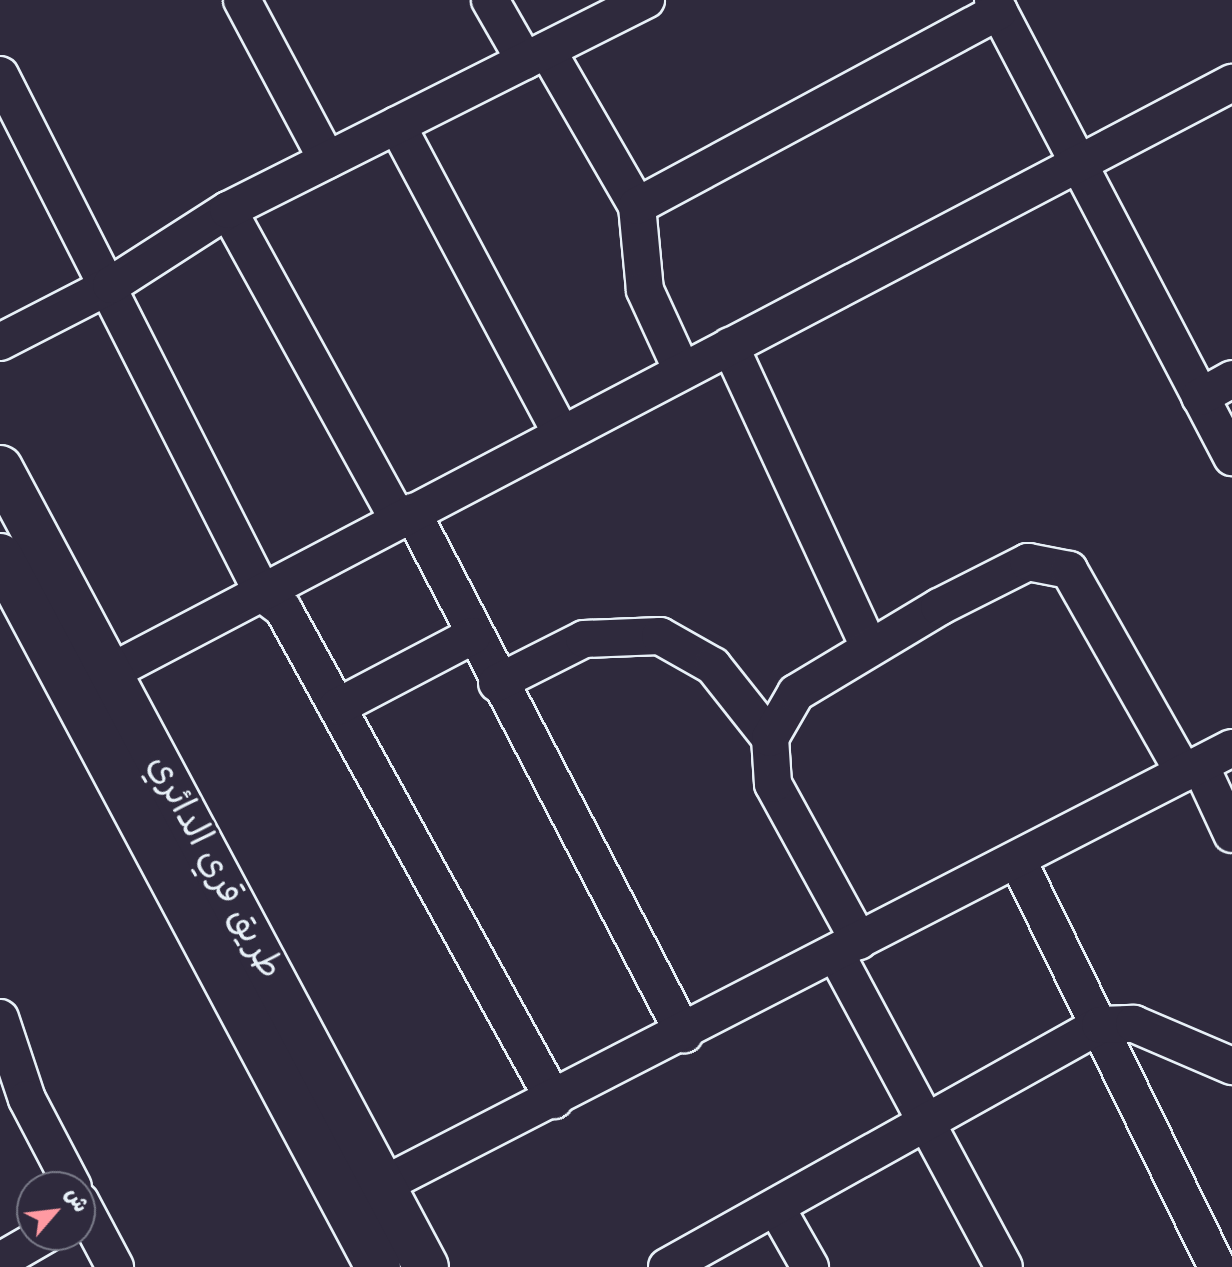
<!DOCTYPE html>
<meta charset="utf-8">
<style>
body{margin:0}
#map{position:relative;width:1232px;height:1267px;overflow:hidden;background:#2f2a3d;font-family:"Indie Flower","Playpen Sans Arabic",sans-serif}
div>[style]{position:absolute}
.roads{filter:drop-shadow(2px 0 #e8f1f8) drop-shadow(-2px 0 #e8f1f8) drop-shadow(0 2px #e8f1f8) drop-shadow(0 -2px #e8f1f8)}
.minor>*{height:36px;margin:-18px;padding:0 18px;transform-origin:18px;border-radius:18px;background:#2f2a3d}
.highway>*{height:44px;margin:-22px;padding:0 22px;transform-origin:22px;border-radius:22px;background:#2f2a3d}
span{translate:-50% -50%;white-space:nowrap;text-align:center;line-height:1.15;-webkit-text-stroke:6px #2f2a3d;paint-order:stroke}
.street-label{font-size:36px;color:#e8f1f8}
.north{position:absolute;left:16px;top:1171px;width:80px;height:80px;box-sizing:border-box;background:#2f2a3d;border:2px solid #797a88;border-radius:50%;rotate:62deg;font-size:22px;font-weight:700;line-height:32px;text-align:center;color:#e8f1f8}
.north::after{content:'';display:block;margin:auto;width:28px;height:36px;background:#ff9aa2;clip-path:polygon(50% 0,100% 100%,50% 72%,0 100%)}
</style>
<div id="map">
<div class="roads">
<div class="minor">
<div style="left:242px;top:0;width:181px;rotate:62deg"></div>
<div style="left:490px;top:0;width:70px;rotate:60.2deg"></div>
<div style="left:993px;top:0;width:516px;rotate:62.39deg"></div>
<div style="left:547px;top:50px;width:180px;rotate:60deg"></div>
<div style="left:637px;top:206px;width:84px;rotate:84.6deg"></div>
<div style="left:645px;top:290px;width:89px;rotate:65.4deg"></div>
<div style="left:0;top:75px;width:582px;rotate:63.13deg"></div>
<div style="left:263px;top:594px;width:25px;rotate:37deg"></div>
<div style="left:283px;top:609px;width:561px;rotate:61.1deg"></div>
<div style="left:397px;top:125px;width:351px;rotate:62deg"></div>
<div style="left:637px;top:206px;width:411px;rotate:-28.3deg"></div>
<div style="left:228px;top:210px;width:353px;rotate:61.2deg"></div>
<div style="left:0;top:342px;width:125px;rotate:-27.2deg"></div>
<div style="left:111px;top:285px;width:139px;rotate:-32.7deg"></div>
<div style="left:228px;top:210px;width:468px;rotate:-26.7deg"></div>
<div style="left:730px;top:346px;width:332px;rotate:65.2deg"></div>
<div style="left:1200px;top:397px;width:37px;rotate:-29deg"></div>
<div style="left:412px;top:512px;width:589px;rotate:62.48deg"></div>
<div style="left:109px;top:673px;width:1269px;rotate:-27.72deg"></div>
<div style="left:497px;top:683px;width:97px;rotate:-26.8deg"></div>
<div style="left:584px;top:639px;width:76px;rotate:-2.3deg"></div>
<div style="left:660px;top:636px;width:61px;rotate:29.5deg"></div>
<div style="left:713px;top:666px;width:92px;rotate:51.6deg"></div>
<div style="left:337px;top:707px;width:153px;rotate:-27.7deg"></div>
<div style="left:1200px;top:765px;width:76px;rotate:65.1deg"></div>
<div style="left:1017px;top:859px;width:454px;rotate:63.9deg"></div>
<div style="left:859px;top:941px;width:179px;rotate:-118.7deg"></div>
<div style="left:773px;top:784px;width:46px;rotate:-93.7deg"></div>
<div style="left:770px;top:738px;width:52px;rotate:-60deg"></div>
<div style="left:796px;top:693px;width:167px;rotate:-31deg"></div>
<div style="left:939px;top:607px;width:100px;rotate:-26.8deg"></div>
<div style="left:1028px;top:562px;width:42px;rotate:11deg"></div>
<div style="left:1069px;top:570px;width:233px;rotate:60.5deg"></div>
<div style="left:836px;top:954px;width:355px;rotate:61.8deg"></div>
<div style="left:0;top:1018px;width:85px;rotate:71.6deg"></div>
<div style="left:27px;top:1099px;width:99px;rotate:62.4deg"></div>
<div style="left:383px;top:1185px;width:955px;rotate:-27.24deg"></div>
<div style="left:80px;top:1201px;width:75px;rotate:62.1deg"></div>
<div style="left:777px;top:1209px;width:67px;rotate:60.4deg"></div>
<div style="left:0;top:1261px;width:52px;rotate:-30deg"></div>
<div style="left:667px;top:1267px;width:496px;rotate:-29.2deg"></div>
<div style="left:1100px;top:1025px;width:34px;rotate:-2deg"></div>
<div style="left:1134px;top:1024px;width:107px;rotate:23.2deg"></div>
</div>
<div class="highway">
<div style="left:0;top:468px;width:905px;rotate:61.93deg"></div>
<div style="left:0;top:556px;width:805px;rotate:62deg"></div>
</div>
</div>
<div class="street-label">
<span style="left:213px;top:868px;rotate:62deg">طريق قري الدائري</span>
</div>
<div class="north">ش</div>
</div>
